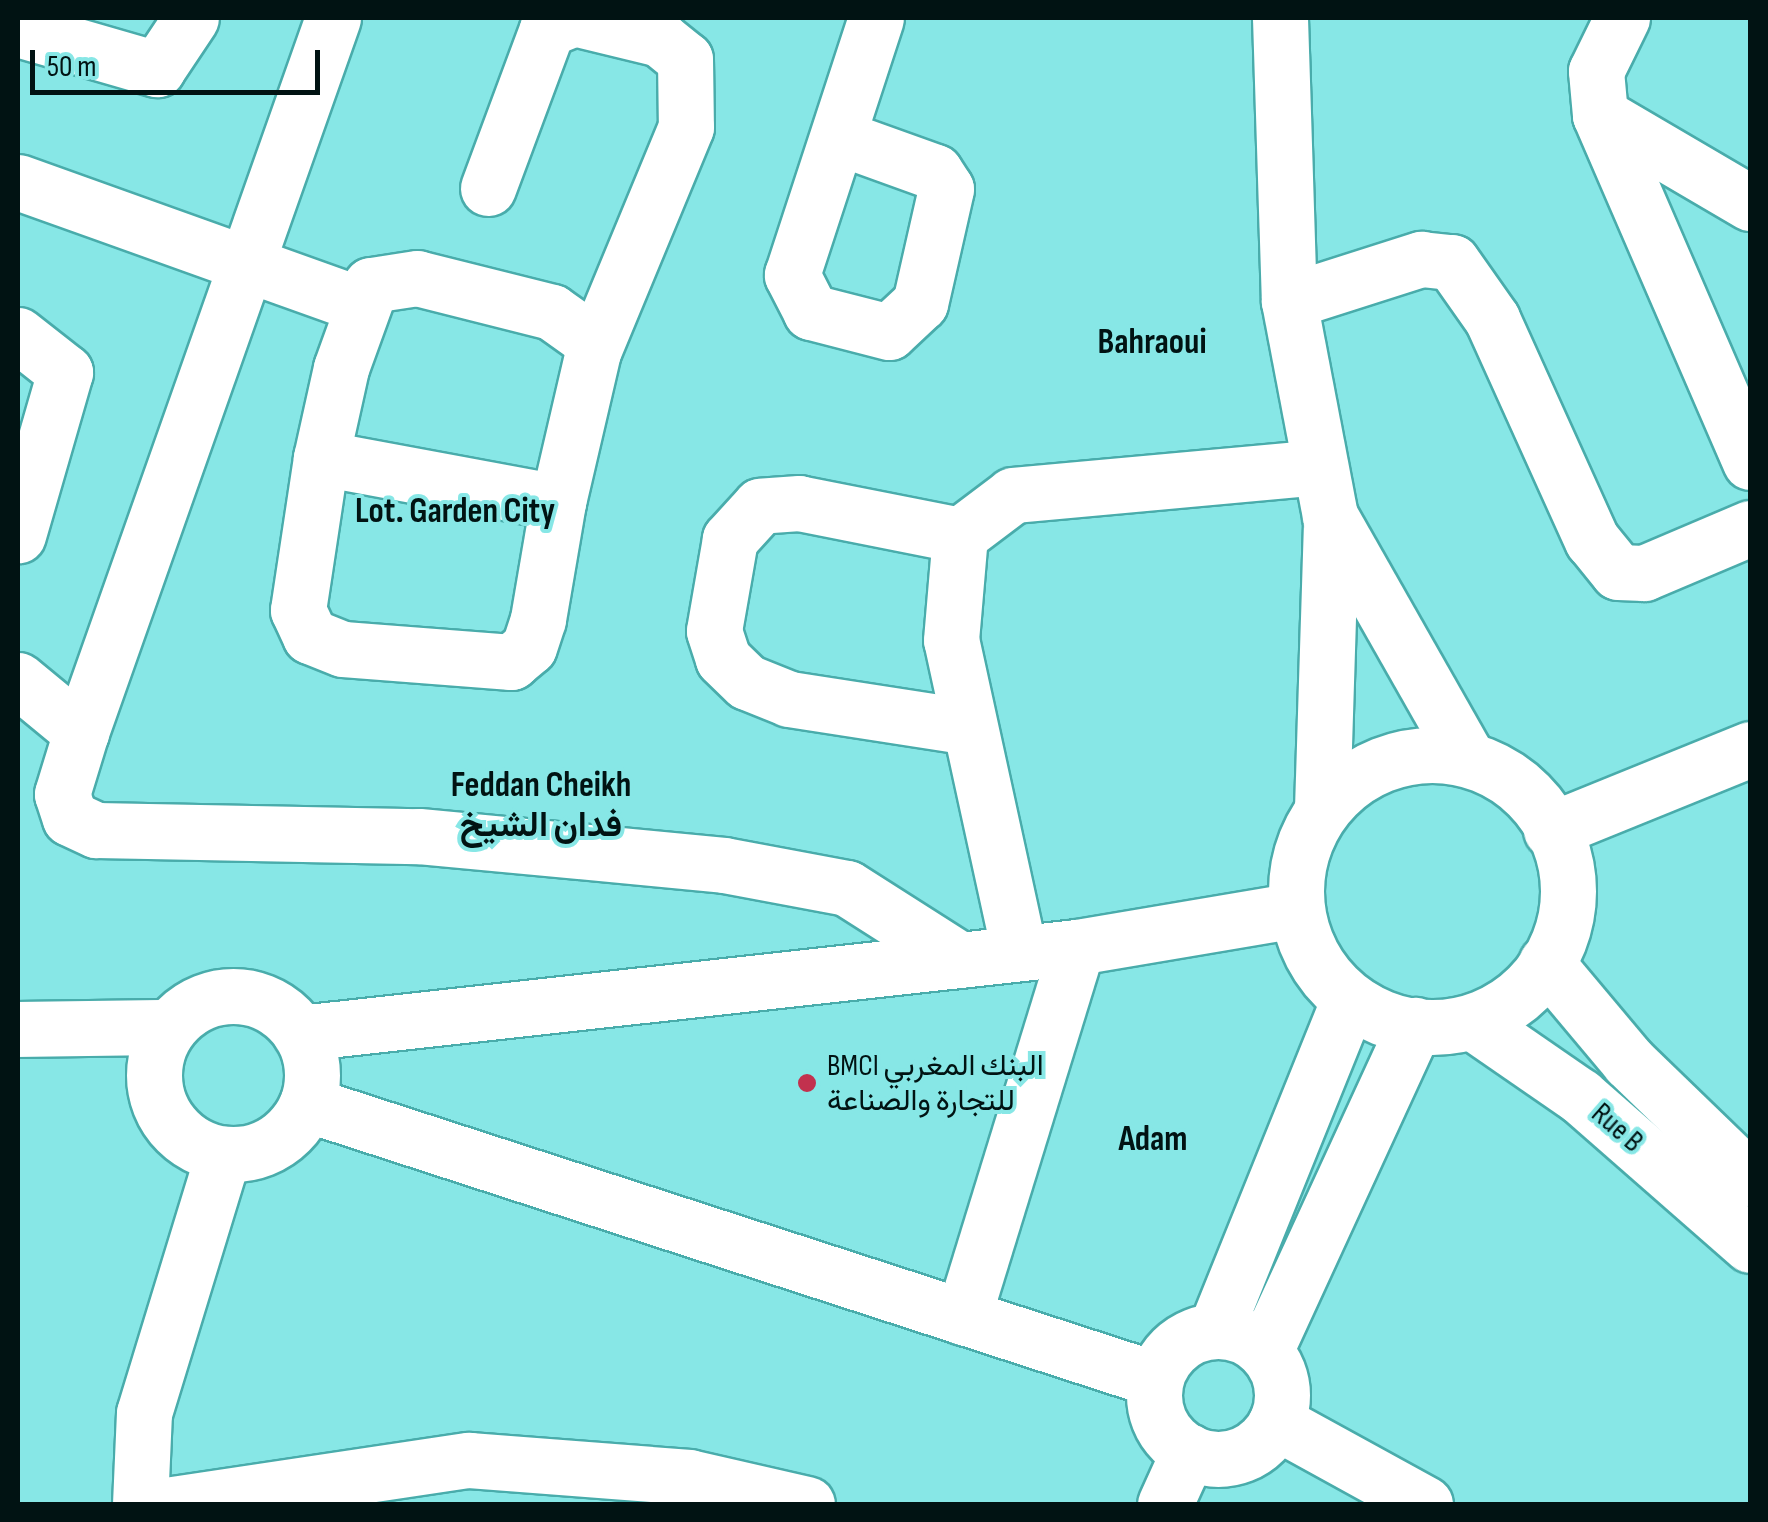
<!DOCTYPE html>
<meta charset="utf-8">
<style>
body{margin:0}
#map{position:relative;width:1768px;height:1522px;overflow:hidden;background:#87e7e6;font-family:"Sofia Sans Condensed",Vazirmatn,sans-serif}
div>[style]{position:absolute}
.roads{filter:drop-shadow(2px 0 #49acab) drop-shadow(-2px 0 #49acab) drop-shadow(0 2px #49acab) drop-shadow(0 -2px #49acab)}
.minor>*{height:55px;margin:-27.5px;padding:0 27.5px;transform-origin:27.5px;border-radius:27.5px;background:#fff}
.minor>.ring{margin:-27.5px;padding:0;box-sizing:content-box;background:none;border:55px solid #fff;border-radius:50%}
.dots>*{width:28px;height:28px;translate:-50% -50%;box-sizing:border-box;border:5px solid #87e7e6;border-radius:50%}
span{translate:-50% -50%;white-space:nowrap;text-align:center;line-height:1.15;-webkit-text-stroke:8px #87e7e6;paint-order:stroke}
.poi-label{font-size:30px;color:#011313}
.left{translate:0 -50%;text-align:left}
.street-label{font-size:30px;color:#011313}
.quarter-label{font-size:35px;color:#011313;font-weight:700}
.frame{position:absolute;inset:0;border:20px solid #011313;pointer-events:none}
.scale{position:absolute;left:30px;top:50px;width:290px;height:45px;box-sizing:border-box;border:5px solid #011313;border-top:0;padding-left:12px;font-size:30px;line-height:35px;white-space:nowrap;color:#011313;-webkit-text-stroke:8px #87e7e6;paint-order:stroke}
</style>
<div id="map">
<div class="roads">
<div class="minor">
<div style="left:333px;top:18px;width:757px;rotate:109.44deg"></div>
<div style="left:81px;top:732px;width:65px;rotate:107deg"></div>
<div style="left:62px;top:794px;width:25px;rotate:72deg"></div>
<div style="left:70px;top:818px;width:29px;rotate:25deg"></div>
<div style="left:96px;top:830px;width:323px;rotate:1.1deg"></div>
<div style="left:419px;top:836px;width:306px;rotate:5.4deg"></div>
<div style="left:724px;top:865px;width:125px;rotate:10.6deg"></div>
<div style="left:847px;top:888px;width:134px;rotate:32.5deg"></div>
<div style="left:1280px;top:18px;width:283px;rotate:88.2deg"></div>
<div style="left:1289px;top:301px;width:219px;rotate:79.2deg"></div>
<div style="left:1330px;top:516px;width:271px;rotate:60.4deg"></div>
<div style="left:1622px;top:18px;width:59px;rotate:116.1deg"></div>
<div style="left:1596px;top:71px;width:44px;rotate:84.8deg"></div>
<div style="left:1600px;top:115px;width:378px;rotate:66.6deg"></div>
<div style="left:18px;top:29px;width:145px;rotate:16.1deg"></div>
<div style="left:157px;top:69px;width:61px;rotate:-56.3deg"></div>
<div style="left:1600px;top:115px;width:174px;rotate:30.4deg"></div>
<div style="left:838px;top:137px;width:103px;rotate:19.8deg"></div>
<div style="left:935px;top:172px;width:20px;rotate:57deg"></div>
<div style="left:946px;top:189px;width:117px;rotate:102.8deg"></div>
<div style="left:920px;top:303px;width:42px;rotate:136.9deg"></div>
<div style="left:889px;top:332px;width:81px;rotate:-165.6deg"></div>
<div style="left:811px;top:312px;width:42px;rotate:-117.2deg"></div>
<div style="left:792px;top:275px;width:270px;rotate:-71.9deg"></div>
<div style="left:18px;top:182px;width:364px;rotate:19.7deg"></div>
<div style="left:488px;top:188px;width:170px;rotate:-69.6deg"></div>
<div style="left:547px;top:29px;width:29px;rotate:-22deg"></div>
<div style="left:574px;top:18px;width:89px;rotate:13.7deg"></div>
<div style="left:660px;top:39px;width:32px;rotate:39deg"></div>
<div style="left:685px;top:59px;width:68px;rotate:89.2deg"></div>
<div style="left:686px;top:127px;width:243px;rotate:112.5deg"></div>
<div style="left:1289px;top:301px;width:139px;rotate:-17.7deg"></div>
<div style="left:1421px;top:259px;width:31px;rotate:6deg"></div>
<div style="left:1452px;top:262px;width:70px;rotate:54.9deg"></div>
<div style="left:1492px;top:319px;width:243px;rotate:65.7deg"></div>
<div style="left:1592px;top:540px;width:41px;rotate:50.9deg"></div>
<div style="left:1618px;top:572px;width:26px;rotate:2deg"></div>
<div style="left:1644px;top:573px;width:115px;rotate:-23deg"></div>
<div style="left:18px;top:335px;width:60px;rotate:38.2deg"></div>
<div style="left:65px;top:372px;width:170px;rotate:106.1deg"></div>
<div style="left:321px;top:458px;width:241px;rotate:10.5deg"></div>
<div style="left:558px;top:502px;width:155px;rotate:-76.9deg"></div>
<div style="left:593px;top:351px;width:15px;rotate:-113deg"></div>
<div style="left:587px;top:337px;width:43px;rotate:-144.5deg"></div>
<div style="left:552px;top:312px;width:139px;rotate:-165.9deg"></div>
<div style="left:417px;top:278px;width:47px;rotate:171.3deg"></div>
<div style="left:371px;top:285px;width:88px;rotate:109.9deg"></div>
<div style="left:341px;top:368px;width:92px;rotate:102.5deg"></div>
<div style="left:321px;top:458px;width:154px;rotate:98.6deg"></div>
<div style="left:298px;top:610px;width:29px;rotate:65deg"></div>
<div style="left:310px;top:636px;width:35px;rotate:22deg"></div>
<div style="left:343px;top:649px;width:169px;rotate:4.4deg"></div>
<div style="left:511px;top:662px;width:23px;rotate:-40deg"></div>
<div style="left:529px;top:647px;width:29px;rotate:-72deg"></div>
<div style="left:538px;top:619px;width:119px;rotate:-80.3deg"></div>
<div style="left:960px;top:535px;width:164px;rotate:-168.8deg"></div>
<div style="left:799px;top:503px;width:39px;rotate:176deg"></div>
<div style="left:760px;top:506px;width:45px;rotate:132.3deg"></div>
<div style="left:730px;top:539px;width:93px;rotate:99.9deg"></div>
<div style="left:714px;top:631px;width:29px;rotate:72deg"></div>
<div style="left:723px;top:659px;width:33px;rotate:44deg"></div>
<div style="left:747px;top:682px;width:45px;rotate:22deg"></div>
<div style="left:789px;top:699px;width:182px;rotate:8.8deg"></div>
<div style="left:18px;top:680px;width:82px;rotate:39.5deg"></div>
<div class="ring" style="left:1296px;top:755px;width:217px;height:217px"></div>
<div style="left:1322px;top:809px;width:280px;rotate:-88.2deg"></div>
<div style="left:1551px;top:830px;width:215px;rotate:-22.1deg"></div>
<div style="left:1019px;top:951px;width:318px;rotate:-102.3deg"></div>
<div style="left:951px;top:640px;width:105px;rotate:-85.1deg"></div>
<div style="left:960px;top:535px;width:66px;rotate:-37deg"></div>
<div style="left:1013px;top:495px;width:307px;rotate:-5.2deg"></div>
<div style="left:1546px;top:963px;width:129px;rotate:50deg"></div>
<div style="left:1629px;top:1062px;width:168px;rotate:44deg"></div>
<div class="ring" style="left:154px;top:996px;width:103px;height:103px"></div>
<div style="left:1474px;top:1023px;width:129px;rotate:34.6deg"></div>
<div style="left:1580px;top:1096px;width:226px;rotate:41.2deg"></div>
<div style="left:18px;top:1029px;width:151px;rotate:-0.8deg"></div>
<div style="left:300px;top:1033px;width:782px;rotate:-6.32deg"></div>
<div style="left:1077px;top:947px;width:221px;rotate:-9.6deg"></div>
<div style="left:307px;top:1104px;width:891px;rotate:17.97deg"></div>
<div style="left:963px;top:1317px;width:387px;rotate:-72.9deg"></div>
<div class="ring" style="left:1154px;top:1331px;width:73px;height:73px"></div>
<div style="left:1215px;top:1331px;width:356px;rotate:-68deg"></div>
<div style="left:1265px;top:1351px;width:359px;rotate:-65.3deg"></div>
<div style="left:1276px;top:1422px;width:170px;rotate:28.8deg"></div>
<div style="left:140px;top:1504px;width:91px;rotate:-87.5deg"></div>
<div style="left:144px;top:1413px;width:271px;rotate:-73deg"></div>
<div style="left:173px;top:1504px;width:299px;rotate:-8.5deg"></div>
<div style="left:469px;top:1460px;width:221px;rotate:4.4deg"></div>
<div style="left:689px;top:1477px;width:121px;rotate:12.9deg"></div>
<div style="left:1165px;top:1504px;width:58px;rotate:-65.6deg"></div>
</div>
</div>
<div class="dots">
<div style="left:807px;top:1083px;background:#c2314e"></div>
</div>
<div class="poi-label">
<span class="left" style="left:827px;top:1083px">BMCI البنك المغربي<br>للتجارة والصناعة</span>
</div>
<div class="street-label">
<span style="left:1617px;top:1128px;rotate:41deg">Rue B</span>
</div>
<div class="quarter-label">
<span style="left:1152px;top:343px">Bahraoui</span>
<span style="left:455px;top:512px">Lot. Garden City</span>
<span style="left:541px;top:806px">Feddan Cheikh<br>فدان الشيخ</span>
<span style="left:1153px;top:1140px">Adam</span>
</div>
<div class="frame"></div>
<div class="scale">50 m</div>
</div>
